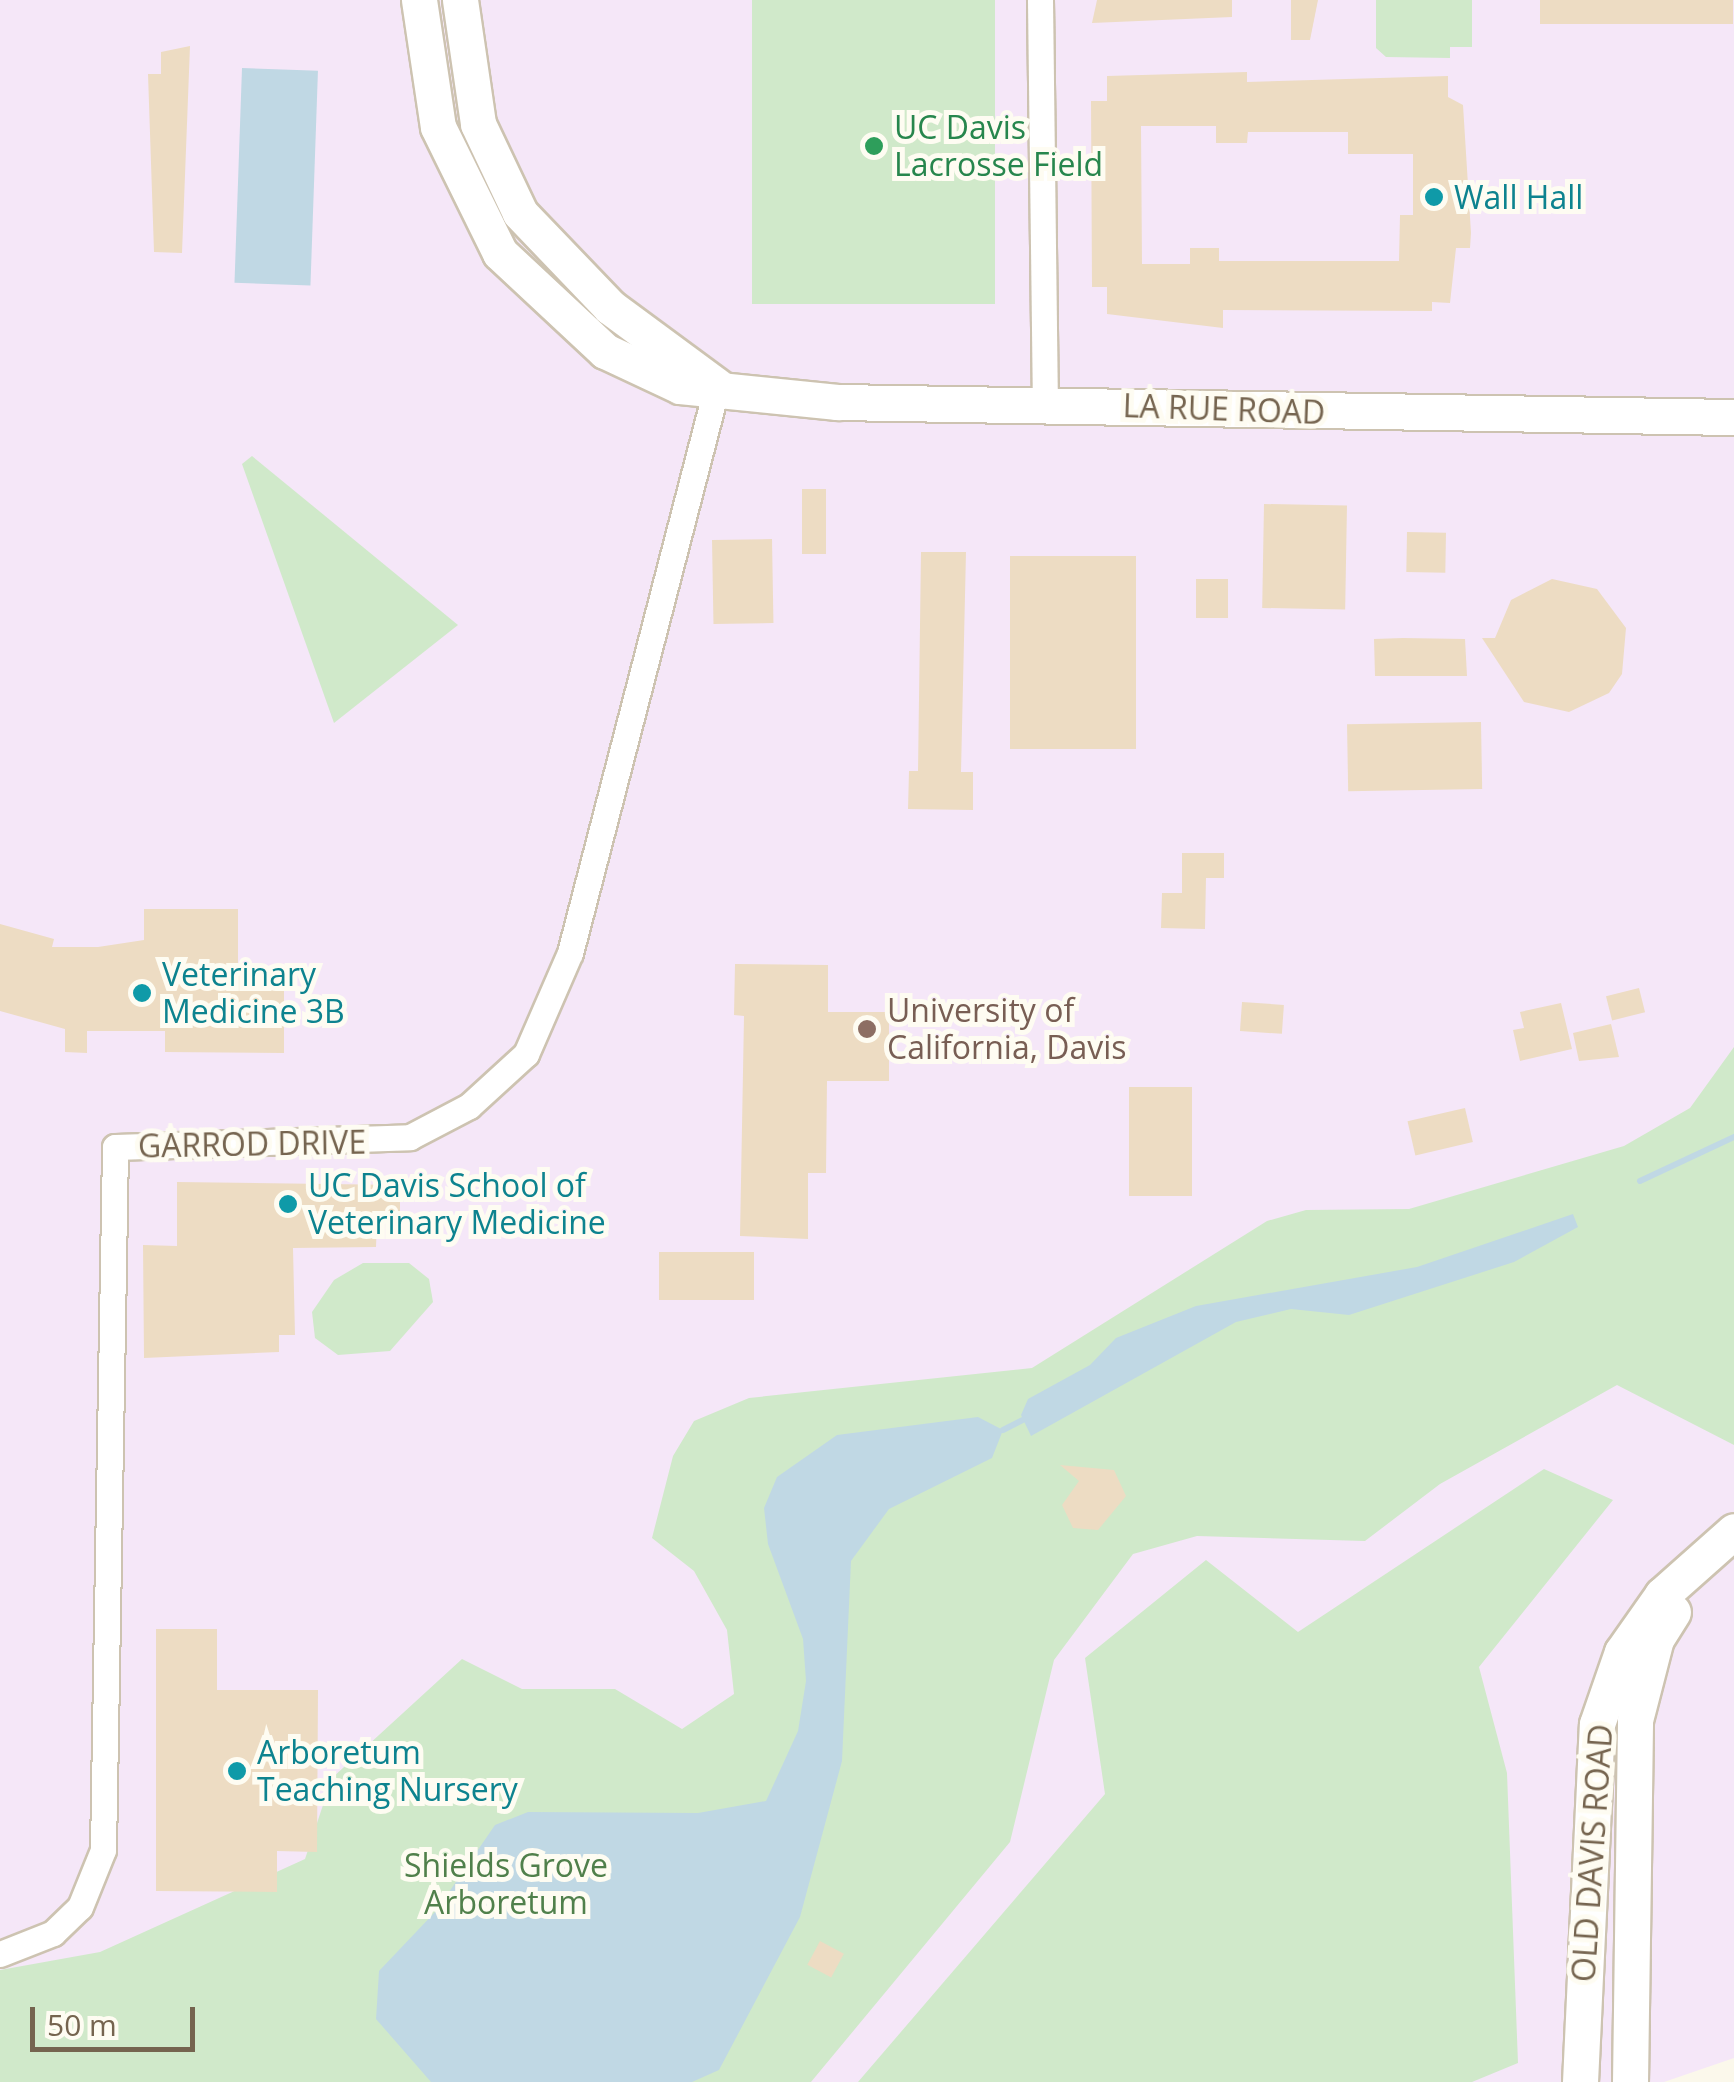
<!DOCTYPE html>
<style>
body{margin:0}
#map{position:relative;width:1734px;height:2082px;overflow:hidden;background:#fbf8eb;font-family:"Open Sans",sans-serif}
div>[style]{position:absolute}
.education>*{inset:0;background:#f5e7f8}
.green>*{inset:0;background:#d0e9ca;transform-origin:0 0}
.water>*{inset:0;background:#c0d8e4;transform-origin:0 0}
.stream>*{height:6px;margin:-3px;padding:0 3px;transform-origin:3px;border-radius:3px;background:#c0d8e4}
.building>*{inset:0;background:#eddcc3;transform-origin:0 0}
.roads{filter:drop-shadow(2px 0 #cdc3b1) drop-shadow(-2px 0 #cdc3b1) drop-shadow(0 2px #cdc3b1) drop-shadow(0 -2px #cdc3b1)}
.street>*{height:25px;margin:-12.5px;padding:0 12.5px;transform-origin:12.5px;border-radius:12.5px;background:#fff}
.secondary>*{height:35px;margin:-17.5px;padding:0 17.5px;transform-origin:17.5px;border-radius:17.5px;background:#fff}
.dots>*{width:28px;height:28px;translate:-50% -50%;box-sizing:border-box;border:5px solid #fefcf2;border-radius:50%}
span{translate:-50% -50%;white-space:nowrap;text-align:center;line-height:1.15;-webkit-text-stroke:10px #fefcf2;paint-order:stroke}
.leisure-label{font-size:32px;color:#27864d}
.left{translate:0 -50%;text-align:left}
.culture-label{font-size:32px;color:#0d838f}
.street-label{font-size:32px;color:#75644f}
.education-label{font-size:32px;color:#785e54}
.park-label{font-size:32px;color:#50804b}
.scale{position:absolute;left:30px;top:2007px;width:165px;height:45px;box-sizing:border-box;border:5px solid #75644f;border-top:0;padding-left:12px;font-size:30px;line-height:35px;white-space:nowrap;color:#75644f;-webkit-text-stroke:8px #fefcf2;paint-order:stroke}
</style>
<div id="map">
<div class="education">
<div style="clip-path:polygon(0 0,1734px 0,1734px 2058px,1664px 2082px,0 2082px)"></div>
</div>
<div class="green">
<div style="left:752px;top:0;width:243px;height:304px"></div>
<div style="clip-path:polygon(1376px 0,1472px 0,1472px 47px,1450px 47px,1450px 58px,1386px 57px,1376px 48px)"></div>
<div style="clip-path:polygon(252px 456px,458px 625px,334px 723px,242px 464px)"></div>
<div style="clip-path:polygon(1734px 1047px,1734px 1445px,1617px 1385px,1440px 1484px,1365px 1541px,1197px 1536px,1133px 1554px,1054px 1660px,1010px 1842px,811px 2082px,0 2082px,0 1970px,100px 1952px,305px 1859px,332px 1778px,462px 1659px,522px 1689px,615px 1689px,682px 1729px,734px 1694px,727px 1630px,694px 1571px,652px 1538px,673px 1456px,694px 1421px,749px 1398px,1032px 1368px,1267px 1221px,1306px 1210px,1409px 1209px,1624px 1146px,1690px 1108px)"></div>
<div style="clip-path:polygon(363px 1263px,409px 1263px,429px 1279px,433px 1302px,390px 1351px,338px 1355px,315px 1338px,312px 1312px,334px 1280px)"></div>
<div style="clip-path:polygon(1544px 1469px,1613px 1500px,1479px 1667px,1507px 1773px,1518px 2063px,1472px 2082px,858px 2082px,1105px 1794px,1085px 1658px,1206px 1560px,1298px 1632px)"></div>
</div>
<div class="water">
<div style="left:242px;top:68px;width:76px;height:215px;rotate:2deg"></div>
<div style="clip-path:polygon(1573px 1214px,1578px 1227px,1514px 1262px,1349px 1315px,1291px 1309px,1236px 1322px,1031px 1436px,1021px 1415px,1028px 1399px,1090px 1365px,1116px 1338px,1196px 1306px,1417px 1267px)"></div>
<div style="clip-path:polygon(978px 1417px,1003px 1430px,992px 1458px,889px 1509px,851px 1561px,842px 1761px,800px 1917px,719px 2070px,692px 2082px,431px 2082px,376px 2019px,379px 1971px,436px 1911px,495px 1825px,528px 1812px,698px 1813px,766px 1801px,798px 1731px,806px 1681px,803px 1639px,768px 1544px,764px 1508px,777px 1477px,837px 1435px)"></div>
</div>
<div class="stream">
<div style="left:1640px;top:1181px;width:104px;rotate:-25.1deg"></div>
<div style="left:1003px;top:1430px;width:29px;rotate:-27deg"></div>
</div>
<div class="building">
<div style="clip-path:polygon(1232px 0,1232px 17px,1092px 23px,1097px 0)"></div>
<div style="clip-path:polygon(1291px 0,1318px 0,1310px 40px,1291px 40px)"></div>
<div style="left:1540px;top:0;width:193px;height:24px"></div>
<div style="clip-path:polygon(190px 46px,182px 253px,154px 252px,148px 74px,161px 74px,161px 52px)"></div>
<div style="clip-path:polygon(evenodd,1247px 72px,1247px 82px,1448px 76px,1448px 97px,1463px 105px,1471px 233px,1470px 248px,1456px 248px,1450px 303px,1432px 302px,1432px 311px,1223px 310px,1223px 328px,1107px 314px,1107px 287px,1092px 287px,1091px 101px,1107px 101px,1107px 76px,1247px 72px,1141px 126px,1216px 126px,1216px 143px,1247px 143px,1248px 132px,1348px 132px,1348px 154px,1413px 154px,1413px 215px,1400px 215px,1399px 261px,1219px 261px,1219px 248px,1190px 248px,1190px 264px,1142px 264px,1141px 126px)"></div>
<div style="left:802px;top:489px;width:24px;height:65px"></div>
<div style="left:1264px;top:504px;width:83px;height:104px;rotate:1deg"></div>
<div style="left:1407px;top:532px;width:39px;height:40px;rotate:1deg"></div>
<div style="left:772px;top:539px;width:84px;height:60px;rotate:89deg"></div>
<div style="clip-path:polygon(921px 552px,966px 552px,961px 772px,973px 772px,973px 810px,908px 809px,909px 771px,918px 771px)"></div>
<div style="left:1010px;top:556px;width:126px;height:193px"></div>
<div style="left:1196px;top:579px;width:32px;height:39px"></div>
<div style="clip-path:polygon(1552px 579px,1597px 589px,1626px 628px,1622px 674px,1609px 693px,1569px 712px,1524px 702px,1482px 638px,1495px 638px,1511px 600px)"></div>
<div style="clip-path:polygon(1403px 638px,1465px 639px,1467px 676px,1375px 676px,1374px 639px)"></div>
<div style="left:1481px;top:722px;width:67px;height:134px;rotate:89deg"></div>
<div style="clip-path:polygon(1182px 853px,1224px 853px,1224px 878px,1206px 878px,1205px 929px,1161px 928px,1162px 893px,1182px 893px)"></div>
<div style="clip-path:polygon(144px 909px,238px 909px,238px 974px,284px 972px,284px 1053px,165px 1052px,165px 1031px,87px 1031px,87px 1053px,65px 1052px,65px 1029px,0 1011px,0 924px,54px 939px,52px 947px,98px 947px,144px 940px)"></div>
<div style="clip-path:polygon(735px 964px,828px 965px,828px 1012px,889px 1012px,889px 1081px,827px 1081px,826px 1173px,808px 1173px,808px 1239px,740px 1236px,744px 1016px,734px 1015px)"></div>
<div style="left:1639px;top:988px;width:25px;height:34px;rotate:76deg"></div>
<div style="left:1242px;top:1002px;width:42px;height:29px;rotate:4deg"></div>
<div style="clip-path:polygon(1561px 1003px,1572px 1049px,1520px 1061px,1513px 1030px,1524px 1028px,1520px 1012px)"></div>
<div style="clip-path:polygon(1611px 1024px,1619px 1057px,1579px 1061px,1573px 1033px)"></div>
<div style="left:1129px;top:1087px;width:63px;height:109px"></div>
<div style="left:1465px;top:1108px;width:35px;height:59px;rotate:77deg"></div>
<div style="clip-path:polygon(177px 1182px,400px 1185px,400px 1222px,377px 1222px,376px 1247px,293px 1248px,295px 1335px,279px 1335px,279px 1352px,144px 1358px,143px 1245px,177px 1246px)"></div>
<div style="left:659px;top:1252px;width:95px;height:48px"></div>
<div style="clip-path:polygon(1060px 1465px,1114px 1470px,1126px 1496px,1098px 1530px,1073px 1528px,1062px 1505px,1079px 1481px)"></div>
<div style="clip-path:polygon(156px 1629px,217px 1629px,217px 1690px,318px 1690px,317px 1852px,277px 1851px,277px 1892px,156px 1891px)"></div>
<div style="left:820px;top:1941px;width:27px;height:27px;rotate:28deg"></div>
</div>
<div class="roads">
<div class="street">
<div style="left:1040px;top:0;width:404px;rotate:89.3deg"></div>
<div style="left:0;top:1954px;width:57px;rotate:-21.6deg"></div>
<div style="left:53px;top:1933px;width:37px;rotate:-44deg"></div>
<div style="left:80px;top:1907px;width:61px;rotate:-68deg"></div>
<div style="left:103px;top:1850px;width:703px;rotate:-89.02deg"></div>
<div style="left:115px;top:1147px;width:295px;rotate:-1.9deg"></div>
<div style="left:410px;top:1137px;width:67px;rotate:-27.7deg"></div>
<div style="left:469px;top:1106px;width:77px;rotate:-42.4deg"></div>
<div style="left:526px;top:1054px;width:110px;rotate:-66.5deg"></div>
<div style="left:570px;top:953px;width:586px;rotate:-75.47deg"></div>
</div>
<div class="secondary">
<div style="left:419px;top:0;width:128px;rotate:81.5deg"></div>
<div style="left:438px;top:127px;width:140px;rotate:63.8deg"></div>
<div style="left:500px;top:253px;width:144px;rotate:43deg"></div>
<div style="left:605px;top:351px;width:83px;rotate:25deg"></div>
<div style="left:680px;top:386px;width:158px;rotate:5.8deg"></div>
<div style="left:837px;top:402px;width:897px;rotate:0.96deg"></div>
<div style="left:460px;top:0;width:125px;rotate:81.7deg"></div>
<div style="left:478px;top:124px;width:98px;rotate:64.7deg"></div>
<div style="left:520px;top:213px;width:130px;rotate:46.2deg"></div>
<div style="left:610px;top:307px;width:133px;rotate:36.4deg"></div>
<div style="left:1580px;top:2082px;width:358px;rotate:-87.3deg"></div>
<div style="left:1597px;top:1724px;width:76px;rotate:-70.9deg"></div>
<div style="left:1622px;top:1652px;width:70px;rotate:-54.9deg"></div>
<div style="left:1662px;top:1595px;width:96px;rotate:-41.6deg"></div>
<div style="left:1630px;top:2082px;width:362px;rotate:-89.2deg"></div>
<div style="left:1635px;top:1720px;width:84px;rotate:-75.5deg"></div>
<div style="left:1656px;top:1639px;width:32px;rotate:-58deg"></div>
</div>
</div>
<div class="dots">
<div style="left:874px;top:146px;background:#2e9e5b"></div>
<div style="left:1434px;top:197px;background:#0f9aa8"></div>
<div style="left:142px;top:993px;background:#0f9aa8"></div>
<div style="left:867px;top:1029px;background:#8d6e63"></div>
<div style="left:288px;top:1204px;background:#0f9aa8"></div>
<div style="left:237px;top:1771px;background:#0f9aa8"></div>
</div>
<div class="leisure-label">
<span class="left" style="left:894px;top:146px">UC Davis<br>Lacrosse Field</span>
</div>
<div class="culture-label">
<span class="left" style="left:1454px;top:197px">Wall Hall</span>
<span class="left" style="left:162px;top:993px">Veterinary<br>Medicine 3B</span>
<span class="left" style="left:308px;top:1204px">UC Davis School of<br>Veterinary Medicine</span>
<span class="left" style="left:257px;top:1771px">Arboretum<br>Teaching Nursery</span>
</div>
<div class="street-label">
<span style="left:1224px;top:409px;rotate:2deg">LA RUE ROAD</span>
<span style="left:252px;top:1144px;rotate:-1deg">GARROD DRIVE</span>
<span style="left:1592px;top:1853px;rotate:-86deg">OLD DAVIS ROAD</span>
</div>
<div class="education-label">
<span class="left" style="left:887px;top:1029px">University of<br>California, Davis</span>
</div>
<div class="park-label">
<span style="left:506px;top:1884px">Shields Grove<br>Arboretum</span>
</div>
<div class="scale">50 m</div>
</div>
